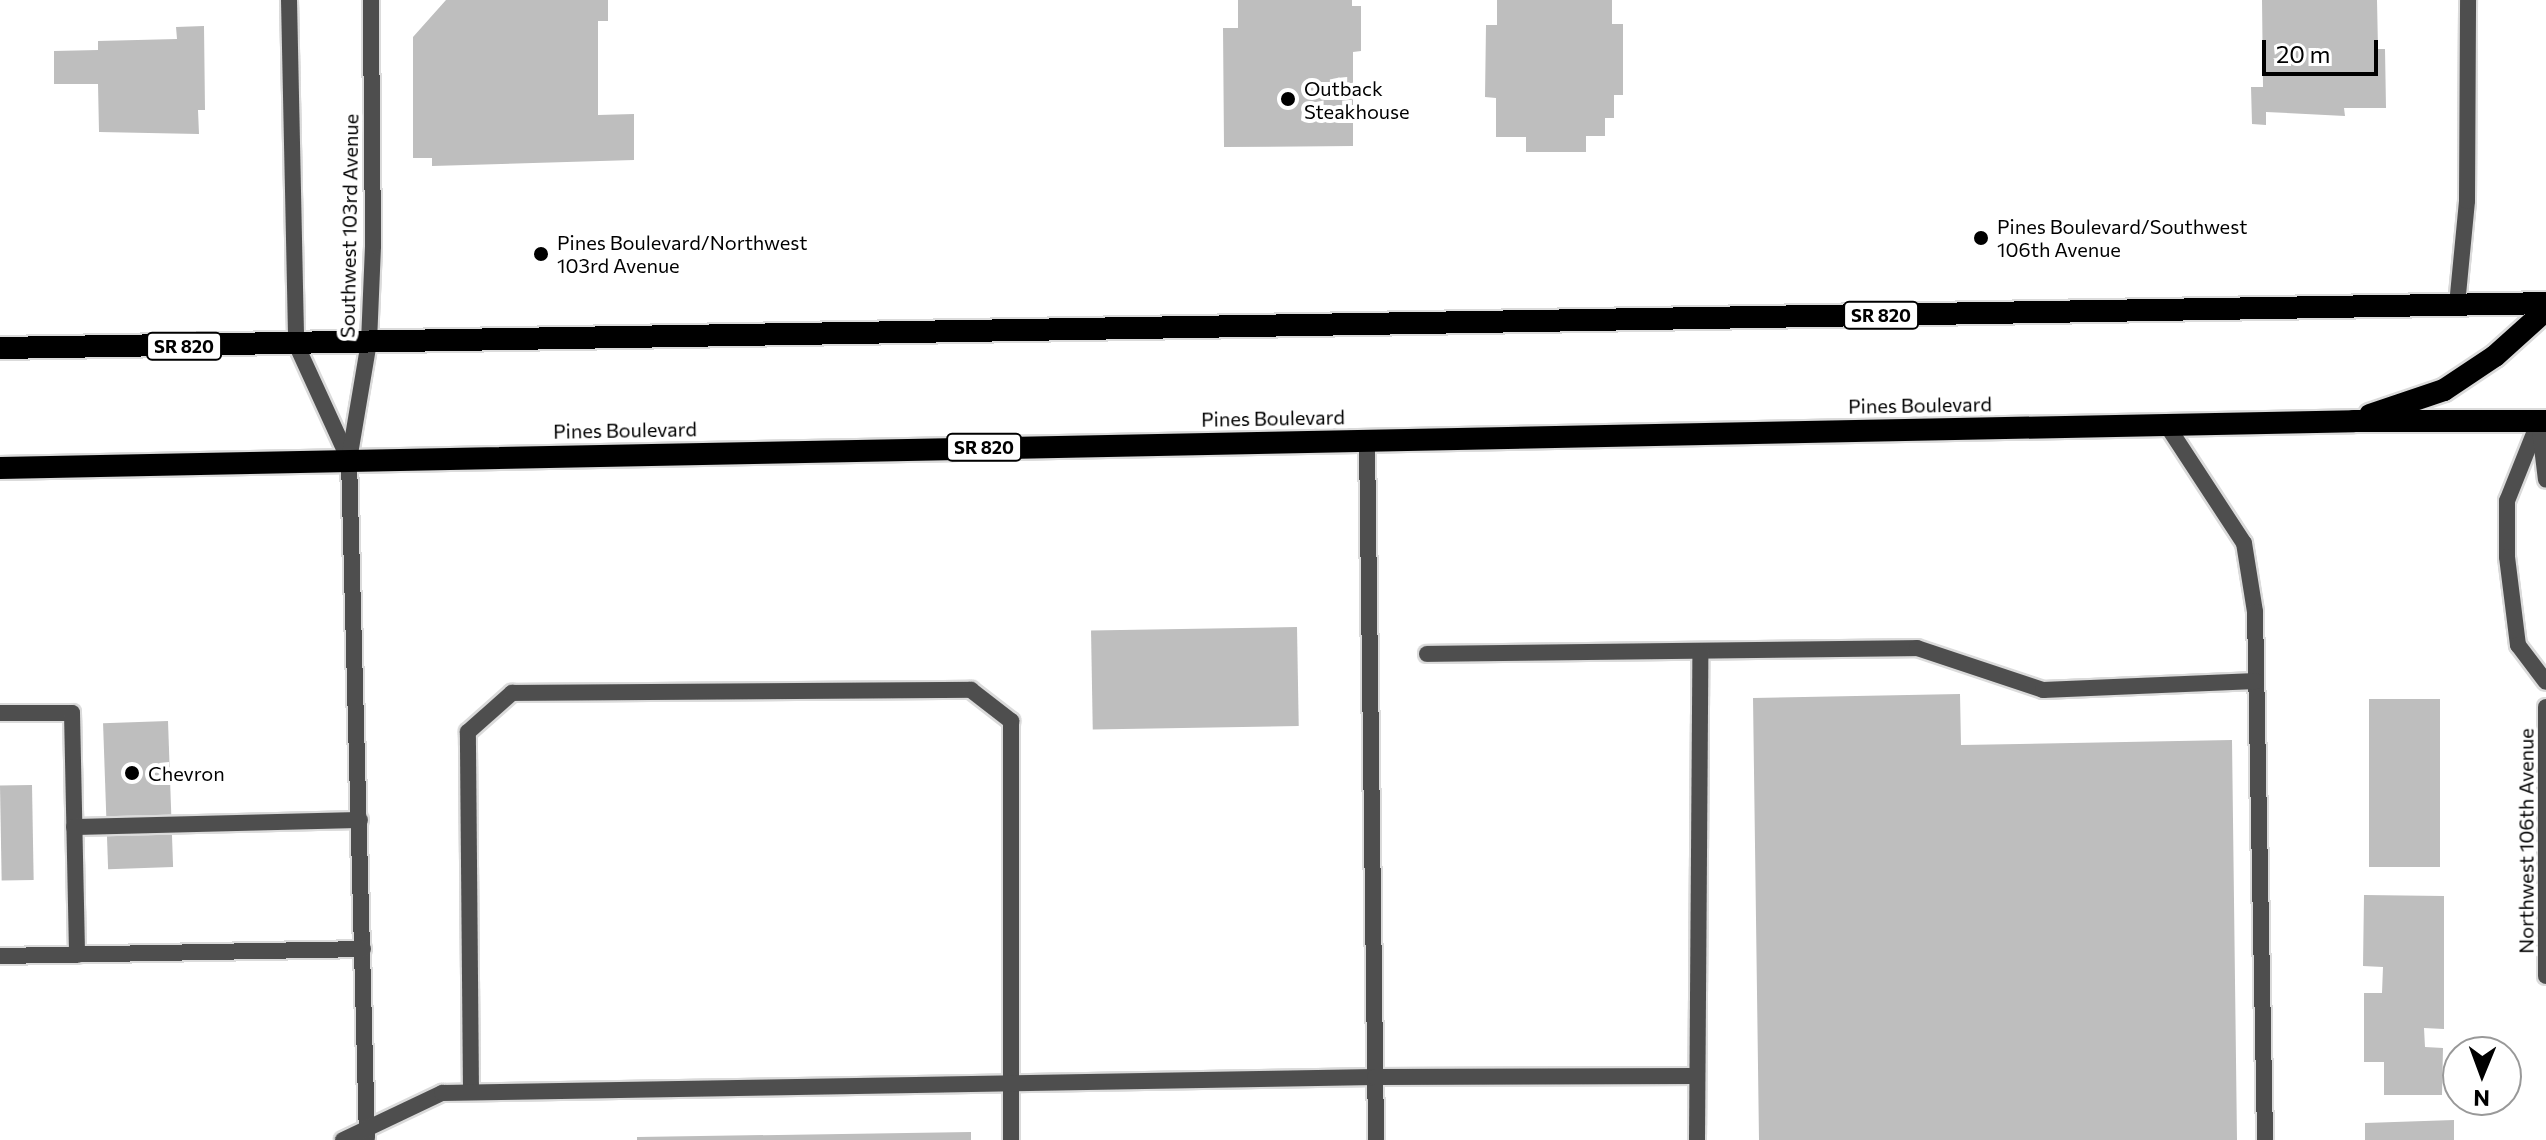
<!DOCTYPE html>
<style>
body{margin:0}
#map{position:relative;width:2546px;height:1140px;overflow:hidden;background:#fff;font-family:Commissioner,sans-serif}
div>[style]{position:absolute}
.building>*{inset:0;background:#bebebe;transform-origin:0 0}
.roads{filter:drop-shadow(2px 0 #dbdbdb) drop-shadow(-2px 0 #dbdbdb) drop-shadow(0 2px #dbdbdb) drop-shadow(0 -2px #dbdbdb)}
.service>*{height:16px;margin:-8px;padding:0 8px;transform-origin:8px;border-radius:8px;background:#4e4e4e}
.minor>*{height:16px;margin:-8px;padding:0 8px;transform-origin:8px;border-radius:8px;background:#4e4e4e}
.trunk>*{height:22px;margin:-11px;padding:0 11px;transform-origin:11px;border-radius:11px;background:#000}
.dots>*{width:22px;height:22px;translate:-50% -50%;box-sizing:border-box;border:4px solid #fff;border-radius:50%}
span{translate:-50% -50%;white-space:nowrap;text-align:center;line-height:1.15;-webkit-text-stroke:8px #fff;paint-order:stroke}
.shield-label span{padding:2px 6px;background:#fff;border:2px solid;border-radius:6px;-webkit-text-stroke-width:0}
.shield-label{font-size:18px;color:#000;font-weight:700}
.poi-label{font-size:20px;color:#000}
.left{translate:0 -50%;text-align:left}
.street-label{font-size:20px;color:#000}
.north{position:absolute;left:2442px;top:1036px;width:80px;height:80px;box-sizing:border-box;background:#fff;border:2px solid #999;border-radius:50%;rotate:181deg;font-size:22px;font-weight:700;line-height:32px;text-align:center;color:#000}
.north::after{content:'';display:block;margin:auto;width:28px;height:36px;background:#000;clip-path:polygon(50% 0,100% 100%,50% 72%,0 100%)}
.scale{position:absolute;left:2262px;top:40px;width:116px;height:36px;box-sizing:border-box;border:4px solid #000;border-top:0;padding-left:10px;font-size:24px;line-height:28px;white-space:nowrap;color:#000;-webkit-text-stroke:6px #fff;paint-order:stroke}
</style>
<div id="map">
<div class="building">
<div style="clip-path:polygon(446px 0,608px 0,608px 21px,598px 21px,598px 115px,634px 114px,634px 160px,432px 166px,432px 158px,413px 158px,413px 37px)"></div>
<div style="clip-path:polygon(1238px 0,1352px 0,1352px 6px,1361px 6px,1361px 51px,1353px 52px,1353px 146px,1224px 147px,1223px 28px,1238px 28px)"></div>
<div style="clip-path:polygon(1497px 0,1612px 0,1612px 24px,1623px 24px,1623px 95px,1614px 95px,1614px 118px,1605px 118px,1605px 136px,1586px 136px,1586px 152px,1526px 152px,1526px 137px,1496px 137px,1496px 98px,1485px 97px,1486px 25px,1497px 25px)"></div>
<div style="clip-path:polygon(2262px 0,2377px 0,2378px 49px,2385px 49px,2386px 108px,2344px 108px,2345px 116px,2266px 112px,2266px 125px,2252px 124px,2251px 87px,2263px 87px)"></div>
<div style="clip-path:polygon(204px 26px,205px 110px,198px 110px,199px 134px,99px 132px,98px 84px,54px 84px,54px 51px,98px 50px,98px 41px,177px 39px,176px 27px)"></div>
<div style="left:1297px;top:627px;width:99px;height:206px;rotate:89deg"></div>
<div style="clip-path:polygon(1960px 694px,1961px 745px,2232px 740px,2237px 1140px,1759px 1140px,1753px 698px)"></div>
<div style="left:2369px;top:699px;width:71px;height:168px"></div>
<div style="left:168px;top:721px;width:146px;height:65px;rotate:88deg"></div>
<div style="left:32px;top:785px;width:95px;height:32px;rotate:89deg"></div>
<div style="clip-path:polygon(2364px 895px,2444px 896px,2444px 1029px,2424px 1028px,2425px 1047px,2443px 1048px,2442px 1095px,2384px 1095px,2384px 1062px,2364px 1062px,2364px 993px,2382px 993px,2383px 967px,2363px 966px)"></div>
<div style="clip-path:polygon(2454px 1120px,2454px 1140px,2365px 1140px,2365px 1123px)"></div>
<div style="clip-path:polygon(971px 1132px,971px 1140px,637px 1140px,637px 1137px)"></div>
</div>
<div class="roads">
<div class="service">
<div style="left:2166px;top:424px;width:142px;rotate:56.8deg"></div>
<div style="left:2244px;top:543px;width:70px;rotate:80.9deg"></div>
<div style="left:2255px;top:612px;width:528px;rotate:88.91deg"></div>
<div style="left:1367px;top:440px;width:700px;rotate:89.26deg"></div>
<div style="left:349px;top:460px;width:678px;rotate:88.48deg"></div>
<div style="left:1427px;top:654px;width:490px;rotate:-0.7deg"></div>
<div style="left:1917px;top:648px;width:133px;rotate:18.4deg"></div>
<div style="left:2043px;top:690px;width:213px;rotate:-2.4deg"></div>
<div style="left:0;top:713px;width:72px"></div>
<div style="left:72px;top:713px;width:242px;rotate:88.8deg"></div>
<div style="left:74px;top:827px;width:286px;rotate:-1.4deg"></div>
<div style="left:0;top:956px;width:363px;rotate:-1.1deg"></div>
<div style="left:471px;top:1092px;width:360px;rotate:-90.5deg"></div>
<div style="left:468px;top:732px;width:59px;rotate:-41.6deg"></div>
<div style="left:512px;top:693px;width:459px;rotate:-0.4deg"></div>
<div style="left:971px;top:690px;width:51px;rotate:37.8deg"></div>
<div style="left:1011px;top:721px;width:419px;rotate:90deg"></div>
<div style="left:343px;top:1140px;width:110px;rotate:-25.4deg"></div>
<div style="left:442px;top:1093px;width:933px;rotate:-0.98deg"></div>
<div style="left:1375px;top:1077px;width:322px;rotate:-0.2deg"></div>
<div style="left:1697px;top:1140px;width:489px;rotate:-89.6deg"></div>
</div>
<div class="minor">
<div style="left:289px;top:0;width:344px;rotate:88.8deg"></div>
<div style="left:296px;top:344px;width:128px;rotate:65.4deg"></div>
<div style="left:2457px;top:305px;width:104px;rotate:-84.5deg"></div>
<div style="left:2467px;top:201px;width:201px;rotate:-89.7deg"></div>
<div style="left:2539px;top:421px;width:86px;rotate:111.8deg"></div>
<div style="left:2507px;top:501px;width:56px;rotate:90deg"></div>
<div style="left:2507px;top:557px;width:89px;rotate:82.9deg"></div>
<div style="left:2518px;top:645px;width:46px;rotate:52.9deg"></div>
<div style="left:2539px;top:423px;width:57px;rotate:83deg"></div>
<div style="left:349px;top:460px;width:120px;rotate:-80.4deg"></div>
<div style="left:369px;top:342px;width:96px;rotate:-87.6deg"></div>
<div style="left:373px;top:246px;width:246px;rotate:-90.5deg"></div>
<div style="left:2546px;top:707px;width:269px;rotate:90deg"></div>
</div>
<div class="trunk">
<div style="left:0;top:348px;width:2546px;rotate:-1.01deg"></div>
<div style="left:2370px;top:415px;width:78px;rotate:-18.7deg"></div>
<div style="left:2444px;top:390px;width:61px;rotate:-33.7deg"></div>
<div style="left:2495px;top:356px;width:69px;rotate:-42deg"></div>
<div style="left:0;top:468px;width:2354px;rotate:-1.14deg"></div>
<div style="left:2354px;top:421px;width:192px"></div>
</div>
</div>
<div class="dots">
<div style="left:1288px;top:99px;background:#000"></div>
<div style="left:1981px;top:238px;background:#000"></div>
<div style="left:541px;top:254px;background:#000"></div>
<div style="left:132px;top:773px;background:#000"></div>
</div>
<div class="shield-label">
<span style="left:1881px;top:315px">SR 820</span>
<span style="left:184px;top:346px">SR 820</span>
<span style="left:984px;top:447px">SR 820</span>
</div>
<div class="poi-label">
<span class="left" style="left:1304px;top:100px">Outback<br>Steakhouse</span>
<span class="left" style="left:1997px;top:238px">Pines Boulevard/Southwest<br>106th Avenue</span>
<span class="left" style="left:557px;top:254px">Pines Boulevard/Northwest<br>103rd Avenue</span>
<span class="left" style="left:148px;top:773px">Chevron</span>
</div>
<div class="street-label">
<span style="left:349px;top:226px;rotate:-89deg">Southwest 103rd Avenue</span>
<span style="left:1920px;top:405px;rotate:-1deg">Pines Boulevard</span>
<span style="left:1273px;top:418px;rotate:-1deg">Pines Boulevard</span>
<span style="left:625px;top:430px;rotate:-1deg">Pines Boulevard</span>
<span style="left:2526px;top:841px;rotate:-90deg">Northwest 106th Avenue</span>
</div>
<div class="north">N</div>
<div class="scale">20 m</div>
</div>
